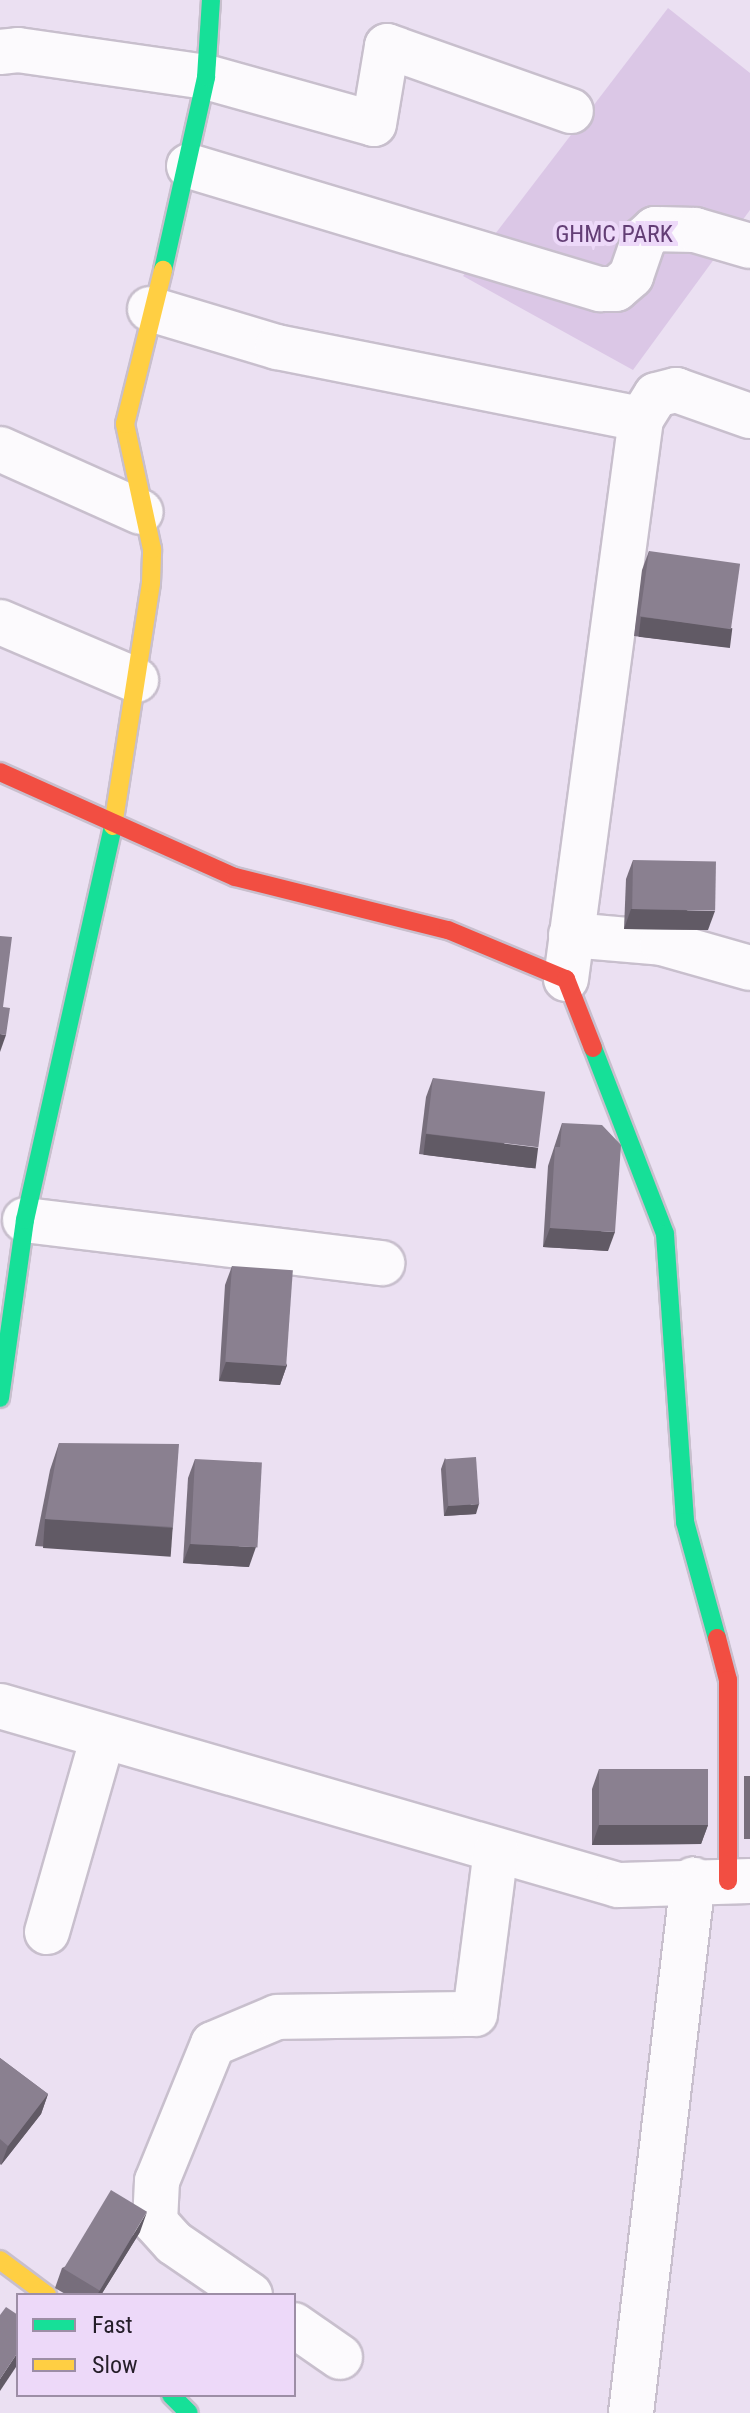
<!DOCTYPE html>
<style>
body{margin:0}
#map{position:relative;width:750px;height:2413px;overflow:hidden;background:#ebe0f2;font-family:"Roboto Condensed",sans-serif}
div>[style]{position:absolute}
.green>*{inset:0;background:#dbc7e6}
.roads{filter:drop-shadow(2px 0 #c8bfcd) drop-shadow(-2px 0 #c8bfcd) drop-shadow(0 2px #c8bfcd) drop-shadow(0 -2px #c8bfcd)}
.street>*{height:44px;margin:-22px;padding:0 22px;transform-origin:22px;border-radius:22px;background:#fcfafd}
.fast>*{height:18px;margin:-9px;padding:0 9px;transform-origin:9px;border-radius:9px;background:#16e098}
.slow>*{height:18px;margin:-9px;padding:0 9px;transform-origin:9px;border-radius:9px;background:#ffcf43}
.jam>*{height:18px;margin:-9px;padding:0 9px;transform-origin:9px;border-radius:9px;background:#f24e42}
.wall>*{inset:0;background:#776e7c;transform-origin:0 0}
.shaded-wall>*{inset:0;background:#615a65;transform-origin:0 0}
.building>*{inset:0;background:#8a8090;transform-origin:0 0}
span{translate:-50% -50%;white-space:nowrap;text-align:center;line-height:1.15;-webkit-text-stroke:8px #edd9f9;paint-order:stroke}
.park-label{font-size:24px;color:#633e75}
.legend{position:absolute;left:16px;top:2293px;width:280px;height:104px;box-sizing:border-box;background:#edd9f9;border:2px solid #9d8ea6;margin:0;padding:10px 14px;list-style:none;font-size:24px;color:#251e29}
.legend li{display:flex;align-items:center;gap:16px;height:40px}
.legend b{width:40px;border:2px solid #9d8ea6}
</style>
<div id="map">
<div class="green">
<div style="clip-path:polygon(668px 8px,750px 73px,750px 210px,633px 370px,463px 276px)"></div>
</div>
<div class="roads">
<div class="street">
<div style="left:0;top:52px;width:18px;rotate:-6deg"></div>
<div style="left:18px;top:50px;width:190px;rotate:8.2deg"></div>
<div style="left:206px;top:77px;width:174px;rotate:15.6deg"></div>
<div style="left:374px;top:124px;width:79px;rotate:-80.5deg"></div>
<div style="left:387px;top:46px;width:195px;rotate:19.5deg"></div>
<div style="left:189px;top:166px;width:429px;rotate:16.7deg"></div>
<div style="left:600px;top:289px;width:16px"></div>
<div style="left:616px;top:289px;width:20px;rotate:-41deg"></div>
<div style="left:631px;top:276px;width:39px;rotate:-71deg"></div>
<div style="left:644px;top:239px;width:15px;rotate:-42deg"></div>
<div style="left:655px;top:229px;width:40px;rotate:1.4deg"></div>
<div style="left:695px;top:230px;width:57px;rotate:16.2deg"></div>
<div style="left:150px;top:309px;width:133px;rotate:16.7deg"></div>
<div style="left:277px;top:347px;width:371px;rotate:11.2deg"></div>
<div style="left:641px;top:419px;width:565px;rotate:97.63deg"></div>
<div style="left:641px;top:419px;width:28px;rotate:-58deg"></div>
<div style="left:656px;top:395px;width:21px;rotate:-14deg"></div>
<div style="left:676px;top:390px;width:78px;rotate:19.4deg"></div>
<div style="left:0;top:449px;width:154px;rotate:24.1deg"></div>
<div style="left:0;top:622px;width:148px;rotate:23.1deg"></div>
<div style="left:571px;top:935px;width:91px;rotate:5deg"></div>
<div style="left:662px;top:943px;width:91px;rotate:15.9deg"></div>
<div style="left:25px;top:1220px;width:360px;rotate:6.9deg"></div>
<div style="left:0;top:1706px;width:643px;rotate:16.15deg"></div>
<div style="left:618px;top:1885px;width:132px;rotate:-1.7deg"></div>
<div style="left:47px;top:1932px;width:203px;rotate:-74deg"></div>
<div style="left:250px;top:2295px;width:92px;rotate:-145.6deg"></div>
<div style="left:174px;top:2243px;width:28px;rotate:-132deg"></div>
<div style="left:155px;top:2222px;width:41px;rotate:-87.2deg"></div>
<div style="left:157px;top:2181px;width:148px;rotate:-67.8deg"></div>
<div style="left:213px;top:2044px;width:69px;rotate:-22.9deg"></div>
<div style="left:277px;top:2017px;width:198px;rotate:-0.9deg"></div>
<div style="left:475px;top:2014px;width:165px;rotate:-82.7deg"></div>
<div style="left:294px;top:2325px;width:56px;rotate:34.8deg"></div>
<div style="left:631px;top:2413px;width:537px;rotate:-83.37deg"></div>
</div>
<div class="fast">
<div style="left:163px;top:270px;width:198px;rotate:-77.4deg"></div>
<div style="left:206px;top:77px;width:77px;rotate:-86.3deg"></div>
<div style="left:593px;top:1048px;width:199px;rotate:68.8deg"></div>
<div style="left:665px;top:1234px;width:289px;rotate:86deg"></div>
<div style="left:685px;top:1522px;width:120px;rotate:74.6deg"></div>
<div style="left:0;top:1398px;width:180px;rotate:-82deg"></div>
<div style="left:25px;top:1220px;width:404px;rotate:-77.4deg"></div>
<div style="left:171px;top:2395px;width:25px;rotate:45deg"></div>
</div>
<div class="slow">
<div style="left:113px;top:826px;width:246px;rotate:-81.1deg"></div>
<div style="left:151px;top:583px;width:34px;rotate:-88deg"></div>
<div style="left:152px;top:549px;width:128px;rotate:-102.2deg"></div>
<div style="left:125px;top:424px;width:159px;rotate:-76.1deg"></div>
<div style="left:0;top:2260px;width:59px;rotate:36.7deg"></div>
</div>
<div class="jam">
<div style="left:0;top:772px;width:257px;rotate:24.1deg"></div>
<div style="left:235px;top:877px;width:219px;rotate:14deg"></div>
<div style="left:448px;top:930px;width:128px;rotate:22.6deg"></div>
<div style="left:566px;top:979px;width:74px;rotate:68.6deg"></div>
<div style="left:717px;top:1638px;width:43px;rotate:75.3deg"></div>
<div style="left:728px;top:1680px;width:201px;rotate:90deg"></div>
</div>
</div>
<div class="wall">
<div style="clip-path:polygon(649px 551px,725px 647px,634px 636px,642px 570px)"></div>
<div style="clip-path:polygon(633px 860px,708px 930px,624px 929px,626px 879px)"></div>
<div style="clip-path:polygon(433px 1078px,531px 1168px,419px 1154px,426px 1097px)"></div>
<div style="clip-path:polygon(562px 1123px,608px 1251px,543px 1247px,548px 1166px)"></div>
<div style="clip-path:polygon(232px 1266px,287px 1365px,280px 1385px,219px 1381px,225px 1285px)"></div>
<div style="clip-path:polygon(59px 1443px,173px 1527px,164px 1554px,35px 1546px,50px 1470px)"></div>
<div style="clip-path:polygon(445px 1458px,476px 1514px,444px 1516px,441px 1469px)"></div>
<div style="clip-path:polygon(195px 1459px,249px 1567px,183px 1563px,188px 1478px)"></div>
<div style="clip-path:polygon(599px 1769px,708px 1825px,701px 1844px,592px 1845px,592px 1789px)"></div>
<div style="left:750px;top:1776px;width:63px;height:6px;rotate:90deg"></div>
<div style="clip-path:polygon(0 2058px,48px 2094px,41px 2114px,1px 2165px,0 2164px)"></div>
<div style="clip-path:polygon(140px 2232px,101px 2295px,67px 2295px,55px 2288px,62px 2268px)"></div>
</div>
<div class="shaded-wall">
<div style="left:641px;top:617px;width:92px;height:20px;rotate:7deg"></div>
<div style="clip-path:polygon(631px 909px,715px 911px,708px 930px,624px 929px)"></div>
<div style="clip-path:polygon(0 1034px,6px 1035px,0 1052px)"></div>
<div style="left:426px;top:1134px;width:113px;height:21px;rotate:7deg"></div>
<div style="clip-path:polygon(550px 1228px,615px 1232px,608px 1251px,543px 1247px)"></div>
<div style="clip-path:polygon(226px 1362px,287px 1365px,280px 1385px,219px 1381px)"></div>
<div style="clip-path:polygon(479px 1504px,476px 1514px,444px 1516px,448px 1506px)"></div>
<div style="left:45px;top:1519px;width:128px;height:29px;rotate:4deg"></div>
<div style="clip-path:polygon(190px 1544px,256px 1547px,249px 1567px,183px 1563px)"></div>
<div style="clip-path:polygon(599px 1825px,708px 1825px,701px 1844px,592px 1845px)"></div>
<div style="clip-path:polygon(48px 2094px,41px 2114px,1px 2165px,8px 2146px)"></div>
<div style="clip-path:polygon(147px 2212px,140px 2232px,101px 2295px,97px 2295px)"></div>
<div style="clip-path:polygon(18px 2352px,18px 2364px,0 2391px,0 2379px)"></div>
</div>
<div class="building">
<div style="left:649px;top:551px;width:92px;height:66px;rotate:8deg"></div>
<div style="left:633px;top:860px;width:83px;height:49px;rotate:1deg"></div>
<div style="clip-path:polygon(0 936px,12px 937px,3px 1007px,10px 1008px,6px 1035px,0 1034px)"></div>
<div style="left:433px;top:1078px;width:113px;height:56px;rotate:7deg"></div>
<div style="clip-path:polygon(562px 1123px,602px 1125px,621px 1145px,615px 1232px,550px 1228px,555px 1147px,560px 1147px)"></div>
<div style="left:232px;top:1266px;width:61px;height:96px;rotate:4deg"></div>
<div style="clip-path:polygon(59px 1443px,179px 1444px,173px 1527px,45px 1519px)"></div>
<div style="left:476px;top:1457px;width:47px;height:31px;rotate:86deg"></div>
<div style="left:195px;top:1459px;width:67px;height:85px;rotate:3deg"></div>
<div style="left:599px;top:1769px;width:109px;height:56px"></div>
<div style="clip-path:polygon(0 2058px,48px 2094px,8px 2146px,0 2139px)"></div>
<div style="left:111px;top:2190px;width:42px;height:92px;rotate:31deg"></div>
<div style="clip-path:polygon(6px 2307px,18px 2315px,18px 2352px,0 2379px,0 2315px)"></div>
</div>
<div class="park-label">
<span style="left:614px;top:235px">GHMC PARK</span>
</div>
<ul class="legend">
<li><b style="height:10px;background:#16e098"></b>Fast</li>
<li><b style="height:10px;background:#ffcf43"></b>Slow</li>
</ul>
</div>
